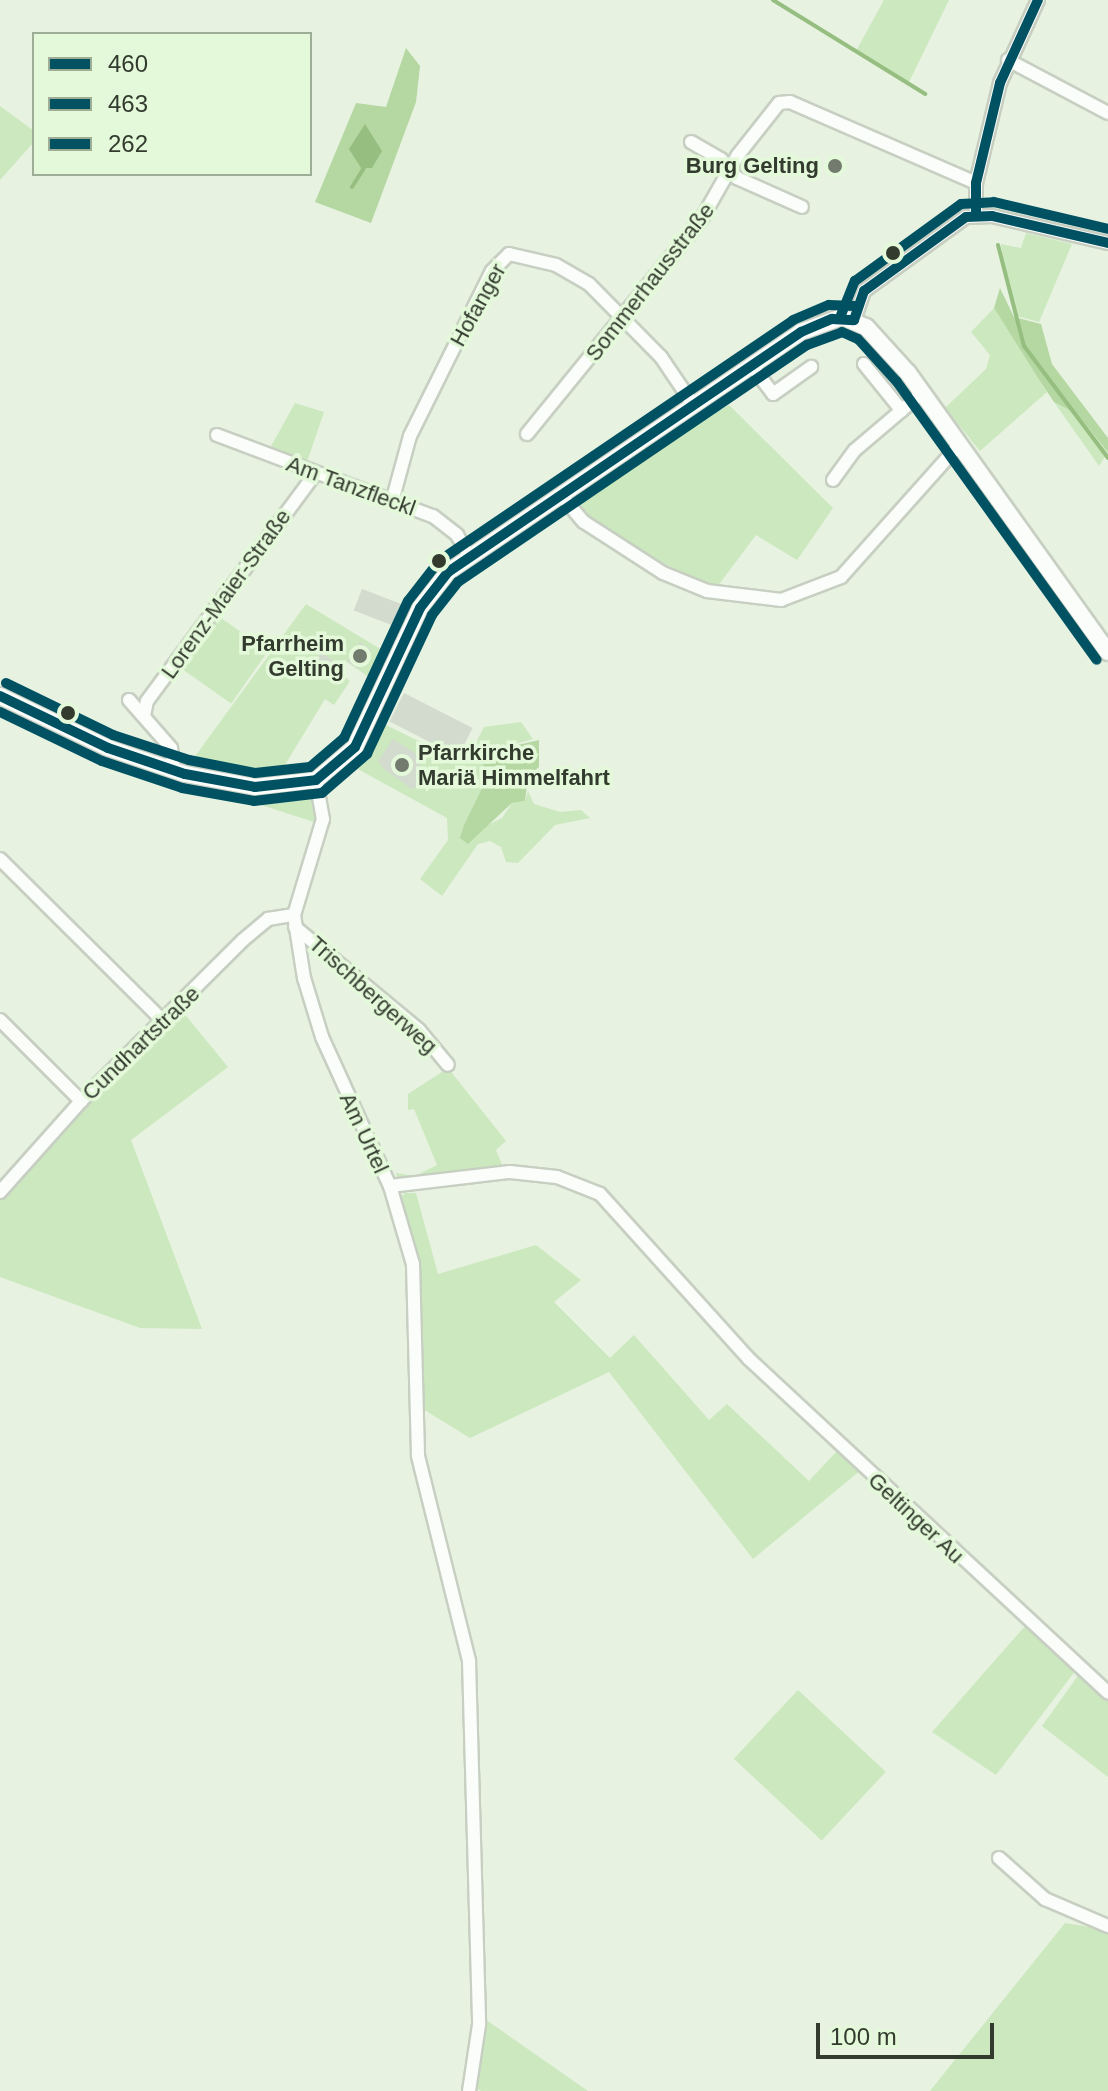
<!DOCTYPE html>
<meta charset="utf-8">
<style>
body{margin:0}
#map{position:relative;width:1108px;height:2091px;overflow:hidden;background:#e7f2e1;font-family:Helvetica,sans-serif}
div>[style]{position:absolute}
.green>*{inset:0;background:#cce8be;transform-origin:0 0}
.forest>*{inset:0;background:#b5d8a2}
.water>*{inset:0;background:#96be80}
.stream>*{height:4px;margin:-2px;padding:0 2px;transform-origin:2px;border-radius:2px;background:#96be80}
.building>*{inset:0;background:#d2dbce;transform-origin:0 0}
.roads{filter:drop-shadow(2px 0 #c7cfc2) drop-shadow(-2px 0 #c7cfc2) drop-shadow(0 2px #c7cfc2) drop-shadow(0 -2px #c7cfc2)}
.minor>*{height:12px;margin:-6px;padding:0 6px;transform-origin:6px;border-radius:6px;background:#fbfdfa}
.secondary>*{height:16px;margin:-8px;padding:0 8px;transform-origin:8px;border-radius:8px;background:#fbfdfa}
.bus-1>*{height:10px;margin:-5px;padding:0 5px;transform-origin:5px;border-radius:5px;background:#005262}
.bus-2>*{height:10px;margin:-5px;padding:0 5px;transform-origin:5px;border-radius:5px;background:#005262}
.bus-3>*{height:10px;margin:-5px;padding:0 5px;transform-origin:5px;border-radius:5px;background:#005262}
.dots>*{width:22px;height:22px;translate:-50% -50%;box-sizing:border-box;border:4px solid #e4f9da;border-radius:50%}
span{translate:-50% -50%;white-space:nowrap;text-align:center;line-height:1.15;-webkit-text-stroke:7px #e4f9da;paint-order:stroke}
.poi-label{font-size:22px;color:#333b2f;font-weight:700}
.right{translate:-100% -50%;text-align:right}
.left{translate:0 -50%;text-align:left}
.street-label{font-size:22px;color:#333b2f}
.legend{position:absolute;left:32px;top:32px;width:280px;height:144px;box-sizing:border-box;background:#e4f9da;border:2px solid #9dad96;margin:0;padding:10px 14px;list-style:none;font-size:24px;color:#333b2f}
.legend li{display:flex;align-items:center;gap:16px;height:40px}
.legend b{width:40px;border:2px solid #9dad96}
.scale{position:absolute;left:816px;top:2023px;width:178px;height:36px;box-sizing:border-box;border:4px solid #333b2f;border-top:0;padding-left:10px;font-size:24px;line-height:28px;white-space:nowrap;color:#333b2f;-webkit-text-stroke:6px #e4f9da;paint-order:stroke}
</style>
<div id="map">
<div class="green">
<div style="clip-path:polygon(884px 0,949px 0,909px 82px,856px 51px)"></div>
<div style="clip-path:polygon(0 106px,34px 131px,34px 142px,0 180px)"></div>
<div style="clip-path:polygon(1026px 233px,1072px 244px,1039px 322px,1017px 316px,1004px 267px,1001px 244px,1021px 248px)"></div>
<div style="clip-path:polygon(994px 308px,1047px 392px,980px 451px,945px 408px,986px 369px,990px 355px,971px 332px)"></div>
<div style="clip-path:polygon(1054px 402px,1077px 414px,1108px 452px,1099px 466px)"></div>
<div style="clip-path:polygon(295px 403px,324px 412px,307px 462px,269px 450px)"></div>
<div style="clip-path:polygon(729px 405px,833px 508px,797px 560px,756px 535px,714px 591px,592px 523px,580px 503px,586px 490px)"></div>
<div style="clip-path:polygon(306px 604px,387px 653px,376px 682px,347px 662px,339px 673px,350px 681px,334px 705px,325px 699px,277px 778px,188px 766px)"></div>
<div style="left:218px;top:616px;width:61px;height:64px;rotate:35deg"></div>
<div style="clip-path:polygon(521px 722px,533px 739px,479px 754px,488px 775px,461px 838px,502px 818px,512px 803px,525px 801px,528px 791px,534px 804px,560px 812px,581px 810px,590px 818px,555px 825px,518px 863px,506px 862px,501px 847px,490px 841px,478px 844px,442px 896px,420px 879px,448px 840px,447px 818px,356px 768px,386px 725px,465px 764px,484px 727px)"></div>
<div style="clip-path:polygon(310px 794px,316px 798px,314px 822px,261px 805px,266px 797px)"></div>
<div style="clip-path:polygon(178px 1006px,228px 1067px,131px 1140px,202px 1329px,140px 1328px,0 1277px,0 1198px,82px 1103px,169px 1024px)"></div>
<div style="clip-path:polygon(448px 1068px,506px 1141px,496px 1150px,503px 1167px,397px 1179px,396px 1173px,415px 1176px,437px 1165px,414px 1109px,408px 1110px,408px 1094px)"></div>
<div style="clip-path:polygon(405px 1193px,416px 1193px,438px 1274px,536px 1245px,581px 1280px,554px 1302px,610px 1358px,634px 1335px,709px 1420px,727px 1404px,809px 1481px,837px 1451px,861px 1470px,753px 1559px,609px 1372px,470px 1438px,415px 1404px,418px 1261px,398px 1199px)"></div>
<div style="clip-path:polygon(1026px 1625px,1076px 1670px,996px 1775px,932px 1732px)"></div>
<div style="clip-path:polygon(1080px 1673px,1108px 1697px,1108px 1777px,1042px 1726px)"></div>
<div style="left:798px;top:1690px;width:120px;height:94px;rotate:43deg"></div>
<div style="clip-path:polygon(1065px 1923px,1108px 1930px,1108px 2091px,930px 2091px)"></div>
<div style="clip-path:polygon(482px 2017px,588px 2091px,481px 2091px,473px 2086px)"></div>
</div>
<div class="forest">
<div style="clip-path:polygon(406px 48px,420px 66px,416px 102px,371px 223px,315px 202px,356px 103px,386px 107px)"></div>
<div style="clip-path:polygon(1000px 288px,1014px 317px,1041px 324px,1052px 364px,1108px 438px,1108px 452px,1077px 414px,1054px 402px,1038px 378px,994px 308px)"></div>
<div style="clip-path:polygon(539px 740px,539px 767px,528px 777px,525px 801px,512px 803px,468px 844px,460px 838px,464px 825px,488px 776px,479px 754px)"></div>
</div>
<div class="water">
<div style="clip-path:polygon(365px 124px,382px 151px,372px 168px,361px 168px,349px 149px)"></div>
</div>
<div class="stream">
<div style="left:773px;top:0;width:179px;rotate:31.7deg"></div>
<div style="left:352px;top:187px;width:22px;rotate:-58deg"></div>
<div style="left:998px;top:245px;width:104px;rotate:75.6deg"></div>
<div style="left:1024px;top:346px;width:140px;rotate:53.1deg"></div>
</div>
<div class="building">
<div style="left:362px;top:589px;width:42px;height:23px;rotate:21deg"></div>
<div style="left:360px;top:642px;width:14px;height:23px;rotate:34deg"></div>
<div style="left:321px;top:652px;width:24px;height:18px;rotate:36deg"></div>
<div style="left:404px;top:693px;width:77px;height:32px;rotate:27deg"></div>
<div style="clip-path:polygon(393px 739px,421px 757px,418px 764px,429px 772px,427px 782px,412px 789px,384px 769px,378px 761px)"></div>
</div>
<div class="roads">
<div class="minor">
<div style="left:1008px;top:60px;width:113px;rotate:27.9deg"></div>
<div style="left:691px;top:142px;width:34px;rotate:30deg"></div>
<div style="left:721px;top:159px;width:25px;rotate:50deg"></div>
<div style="left:737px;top:178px;width:71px;rotate:24deg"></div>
<div style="left:976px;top:215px;width:32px;rotate:-90deg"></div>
<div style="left:976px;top:183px;width:103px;rotate:-76.5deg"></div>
<div style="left:1000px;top:83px;width:91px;rotate:-65.4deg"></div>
<div style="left:854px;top:320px;width:31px;rotate:-71deg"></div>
<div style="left:864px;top:291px;width:126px;rotate:-36deg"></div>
<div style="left:966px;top:217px;width:26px;rotate:-2deg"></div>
<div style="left:992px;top:216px;width:119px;rotate:13.1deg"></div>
<div style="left:864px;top:364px;width:60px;rotate:51deg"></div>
<div style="left:752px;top:366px;width:35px;rotate:53deg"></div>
<div style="left:773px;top:394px;width:47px;rotate:-35.4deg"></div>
<div style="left:527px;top:434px;width:276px;rotate:-50.9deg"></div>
<div style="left:701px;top:220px;width:75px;rotate:-60.4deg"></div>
<div style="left:738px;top:155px;width:66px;rotate:-51.7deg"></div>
<div style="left:779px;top:103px;width:11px;rotate:-5deg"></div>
<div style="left:790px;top:102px;width:203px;rotate:23.5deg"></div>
<div style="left:217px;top:435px;width:231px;rotate:20.6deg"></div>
<div style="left:433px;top:516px;width:31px;rotate:38deg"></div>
<div style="left:457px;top:535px;width:24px;rotate:60deg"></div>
<div style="left:833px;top:480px;width:37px;rotate:-54deg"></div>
<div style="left:855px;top:450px;width:88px;rotate:-40.4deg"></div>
<div style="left:561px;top:495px;width:35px;rotate:50deg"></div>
<div style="left:584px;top:522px;width:94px;rotate:32.8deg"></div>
<div style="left:663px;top:573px;width:48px;rotate:22.2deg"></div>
<div style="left:707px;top:591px;width:75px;rotate:6.9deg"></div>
<div style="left:781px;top:600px;width:64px;rotate:-21deg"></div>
<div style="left:841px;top:577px;width:178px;rotate:-48.2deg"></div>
<div style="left:393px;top:498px;width:64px;rotate:-74.7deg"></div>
<div style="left:410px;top:436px;width:184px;rotate:-63.6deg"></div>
<div style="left:492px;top:271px;width:24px;rotate:-45deg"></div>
<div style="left:509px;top:254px;width:48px;rotate:13.2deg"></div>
<div style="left:556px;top:265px;width:38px;rotate:30deg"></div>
<div style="left:589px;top:284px;width:103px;rotate:45.4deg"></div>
<div style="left:661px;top:357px;width:59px;rotate:56deg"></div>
<div style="left:129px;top:700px;width:64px;rotate:48.8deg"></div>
<div style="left:171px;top:748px;width:22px;rotate:82deg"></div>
<div style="left:144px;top:716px;width:15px;rotate:-79deg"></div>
<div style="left:147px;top:701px;width:282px;rotate:-53.5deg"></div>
<div style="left:316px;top:780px;width:40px;rotate:80deg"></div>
<div style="left:323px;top:819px;width:100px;rotate:106.8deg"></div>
<div style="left:294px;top:915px;width:64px;rotate:81deg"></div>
<div style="left:304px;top:978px;width:62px;rotate:73deg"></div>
<div style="left:322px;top:1037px;width:164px;rotate:65.5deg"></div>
<div style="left:390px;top:1186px;width:121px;rotate:-6.7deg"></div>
<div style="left:510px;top:1172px;width:47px;rotate:6.1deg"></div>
<div style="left:557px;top:1177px;width:46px;rotate:21.6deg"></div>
<div style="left:600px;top:1194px;width:222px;rotate:47.9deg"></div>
<div style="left:749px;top:1359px;width:490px;rotate:42.9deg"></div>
<div style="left:0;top:859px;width:231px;rotate:44.8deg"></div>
<div style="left:295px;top:927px;width:161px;rotate:39.7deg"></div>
<div style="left:419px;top:1030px;width:45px;rotate:50.4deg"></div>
<div style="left:0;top:1020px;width:115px;rotate:45deg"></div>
<div style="left:390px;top:1186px;width:81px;rotate:73.6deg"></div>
<div style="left:413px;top:1264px;width:192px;rotate:88.5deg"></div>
<div style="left:418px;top:1456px;width:211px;rotate:76deg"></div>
<div style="left:469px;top:1661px;width:364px;rotate:88.4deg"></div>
<div style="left:479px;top:2025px;width:67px;rotate:98.6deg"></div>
<div style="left:0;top:1192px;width:122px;rotate:-48.3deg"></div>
<div style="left:81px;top:1101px;width:228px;rotate:-44.8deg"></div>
<div style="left:243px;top:940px;width:33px;rotate:-40deg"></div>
<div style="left:268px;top:919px;width:26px;rotate:-9deg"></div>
<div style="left:999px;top:1858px;width:62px;rotate:41.7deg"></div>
<div style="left:1045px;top:1899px;width:69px;rotate:23.2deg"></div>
</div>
<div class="secondary">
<div style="left:0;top:696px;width:120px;rotate:25.7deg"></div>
<div style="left:108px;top:748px;width:81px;rotate:18.7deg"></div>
<div style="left:185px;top:774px;width:71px;rotate:10.5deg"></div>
<div style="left:255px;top:787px;width:61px;rotate:-6.5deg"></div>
<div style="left:316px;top:780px;width:51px;rotate:-40.2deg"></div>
<div style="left:355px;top:747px;width:153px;rotate:-64.9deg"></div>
<div style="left:420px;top:608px;width:46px;rotate:-52.1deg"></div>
<div style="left:448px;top:572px;width:427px;rotate:-34.2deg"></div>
<div style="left:801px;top:332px;width:44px;rotate:-20.1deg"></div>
<div style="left:842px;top:317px;width:26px;rotate:23deg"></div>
<div style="left:866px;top:327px;width:62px;rotate:47.6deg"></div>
<div style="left:908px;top:373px;width:343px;rotate:54.4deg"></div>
</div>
</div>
<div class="bus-1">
<div style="left:976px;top:215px;width:32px;rotate:-90deg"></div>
<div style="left:976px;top:183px;width:103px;rotate:-76.5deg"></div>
<div style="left:1000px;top:83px;width:91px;rotate:-65.4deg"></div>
<div style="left:854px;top:320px;width:31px;rotate:-71deg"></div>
<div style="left:864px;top:291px;width:126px;rotate:-36deg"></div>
<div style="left:966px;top:217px;width:26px;rotate:-2deg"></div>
<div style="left:992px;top:216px;width:119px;rotate:13.1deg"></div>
<div style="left:0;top:696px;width:120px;rotate:25.7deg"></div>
<div style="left:108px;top:748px;width:81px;rotate:18.7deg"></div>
<div style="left:185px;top:774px;width:71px;rotate:10.5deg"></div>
<div style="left:255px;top:787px;width:61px;rotate:-6.5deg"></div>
<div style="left:316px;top:780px;width:51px;rotate:-40.2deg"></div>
<div style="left:355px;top:747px;width:153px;rotate:-64.9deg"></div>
<div style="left:420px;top:608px;width:46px;rotate:-52.1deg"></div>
<div style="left:448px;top:572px;width:427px;rotate:-34.2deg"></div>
<div style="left:801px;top:332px;width:34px;rotate:-23deg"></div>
<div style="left:832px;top:319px;width:22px;rotate:3deg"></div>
</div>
<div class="bus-2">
<div style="left:0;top:712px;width:113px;rotate:25.7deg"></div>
<div style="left:102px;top:761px;width:84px;rotate:18.6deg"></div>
<div style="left:182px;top:788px;width:73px;rotate:10.2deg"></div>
<div style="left:254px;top:801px;width:68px;rotate:-6.7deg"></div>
<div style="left:322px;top:793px;width:60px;rotate:-40.9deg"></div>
<div style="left:367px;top:754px;width:153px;rotate:-64.9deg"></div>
<div style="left:432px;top:615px;width:42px;rotate:-51.8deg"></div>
<div style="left:458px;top:582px;width:422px;rotate:-34.2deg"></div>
<div style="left:807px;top:345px;width:37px;rotate:-20deg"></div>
<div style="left:842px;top:332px;width:17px;rotate:24deg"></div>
<div style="left:858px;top:339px;width:58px;rotate:47.8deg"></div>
<div style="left:897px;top:382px;width:342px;rotate:54.3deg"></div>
</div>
<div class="bus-3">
<div style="left:841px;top:315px;width:37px;rotate:-68deg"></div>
<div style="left:855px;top:281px;width:131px;rotate:-36deg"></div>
<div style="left:961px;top:204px;width:33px;rotate:-3deg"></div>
<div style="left:994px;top:202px;width:117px;rotate:13.3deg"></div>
<div style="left:6px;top:683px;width:119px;rotate:25.9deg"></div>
<div style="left:113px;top:735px;width:80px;rotate:18.2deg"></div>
<div style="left:189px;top:760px;width:67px;rotate:11.1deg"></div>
<div style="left:255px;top:773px;width:55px;rotate:-6.2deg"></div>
<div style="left:310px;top:767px;width:45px;rotate:-40.5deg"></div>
<div style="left:344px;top:738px;width:151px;rotate:-65deg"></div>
<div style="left:408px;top:601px;width:51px;rotate:-52.2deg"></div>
<div style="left:439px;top:561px;width:428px;rotate:-34.2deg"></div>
<div style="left:793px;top:320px;width:39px;rotate:-23deg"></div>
<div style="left:829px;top:305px;width:26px;rotate:2deg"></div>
</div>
<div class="dots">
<div style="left:835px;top:166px;background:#727b6d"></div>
<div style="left:893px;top:253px;background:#333b2f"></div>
<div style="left:439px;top:561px;background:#333b2f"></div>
<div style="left:360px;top:656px;background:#727b6d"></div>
<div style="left:68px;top:713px;background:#333b2f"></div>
<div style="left:402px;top:765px;background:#727b6d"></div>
</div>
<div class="poi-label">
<span class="right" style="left:819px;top:166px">Burg Gelting</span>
<span class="right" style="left:344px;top:656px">Pfarrheim<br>Gelting</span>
<span class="left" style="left:418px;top:765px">Pfarrkirche<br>Mariä Himmelfahrt</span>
</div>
<div class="street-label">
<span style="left:650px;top:282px;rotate:-52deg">Sommerhausstraße</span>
<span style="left:478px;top:305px;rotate:-61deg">Hofanger</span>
<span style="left:351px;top:486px;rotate:20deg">Am Tanzfleckl</span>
<span style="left:226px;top:594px;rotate:-54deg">Lorenz-Maier-Straße</span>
<span style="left:373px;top:995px;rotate:42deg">Trischbergerweg</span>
<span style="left:141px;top:1043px;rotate:-44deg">Cundhartstraße</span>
<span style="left:364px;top:1133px;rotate:65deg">Am Urtel</span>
<span style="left:916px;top:1518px;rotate:43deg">Geltinger Au</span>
</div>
<ul class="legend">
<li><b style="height:10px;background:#005262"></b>460</li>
<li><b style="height:10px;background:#005262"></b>463</li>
<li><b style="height:10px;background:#005262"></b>262</li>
</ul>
<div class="scale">100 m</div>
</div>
